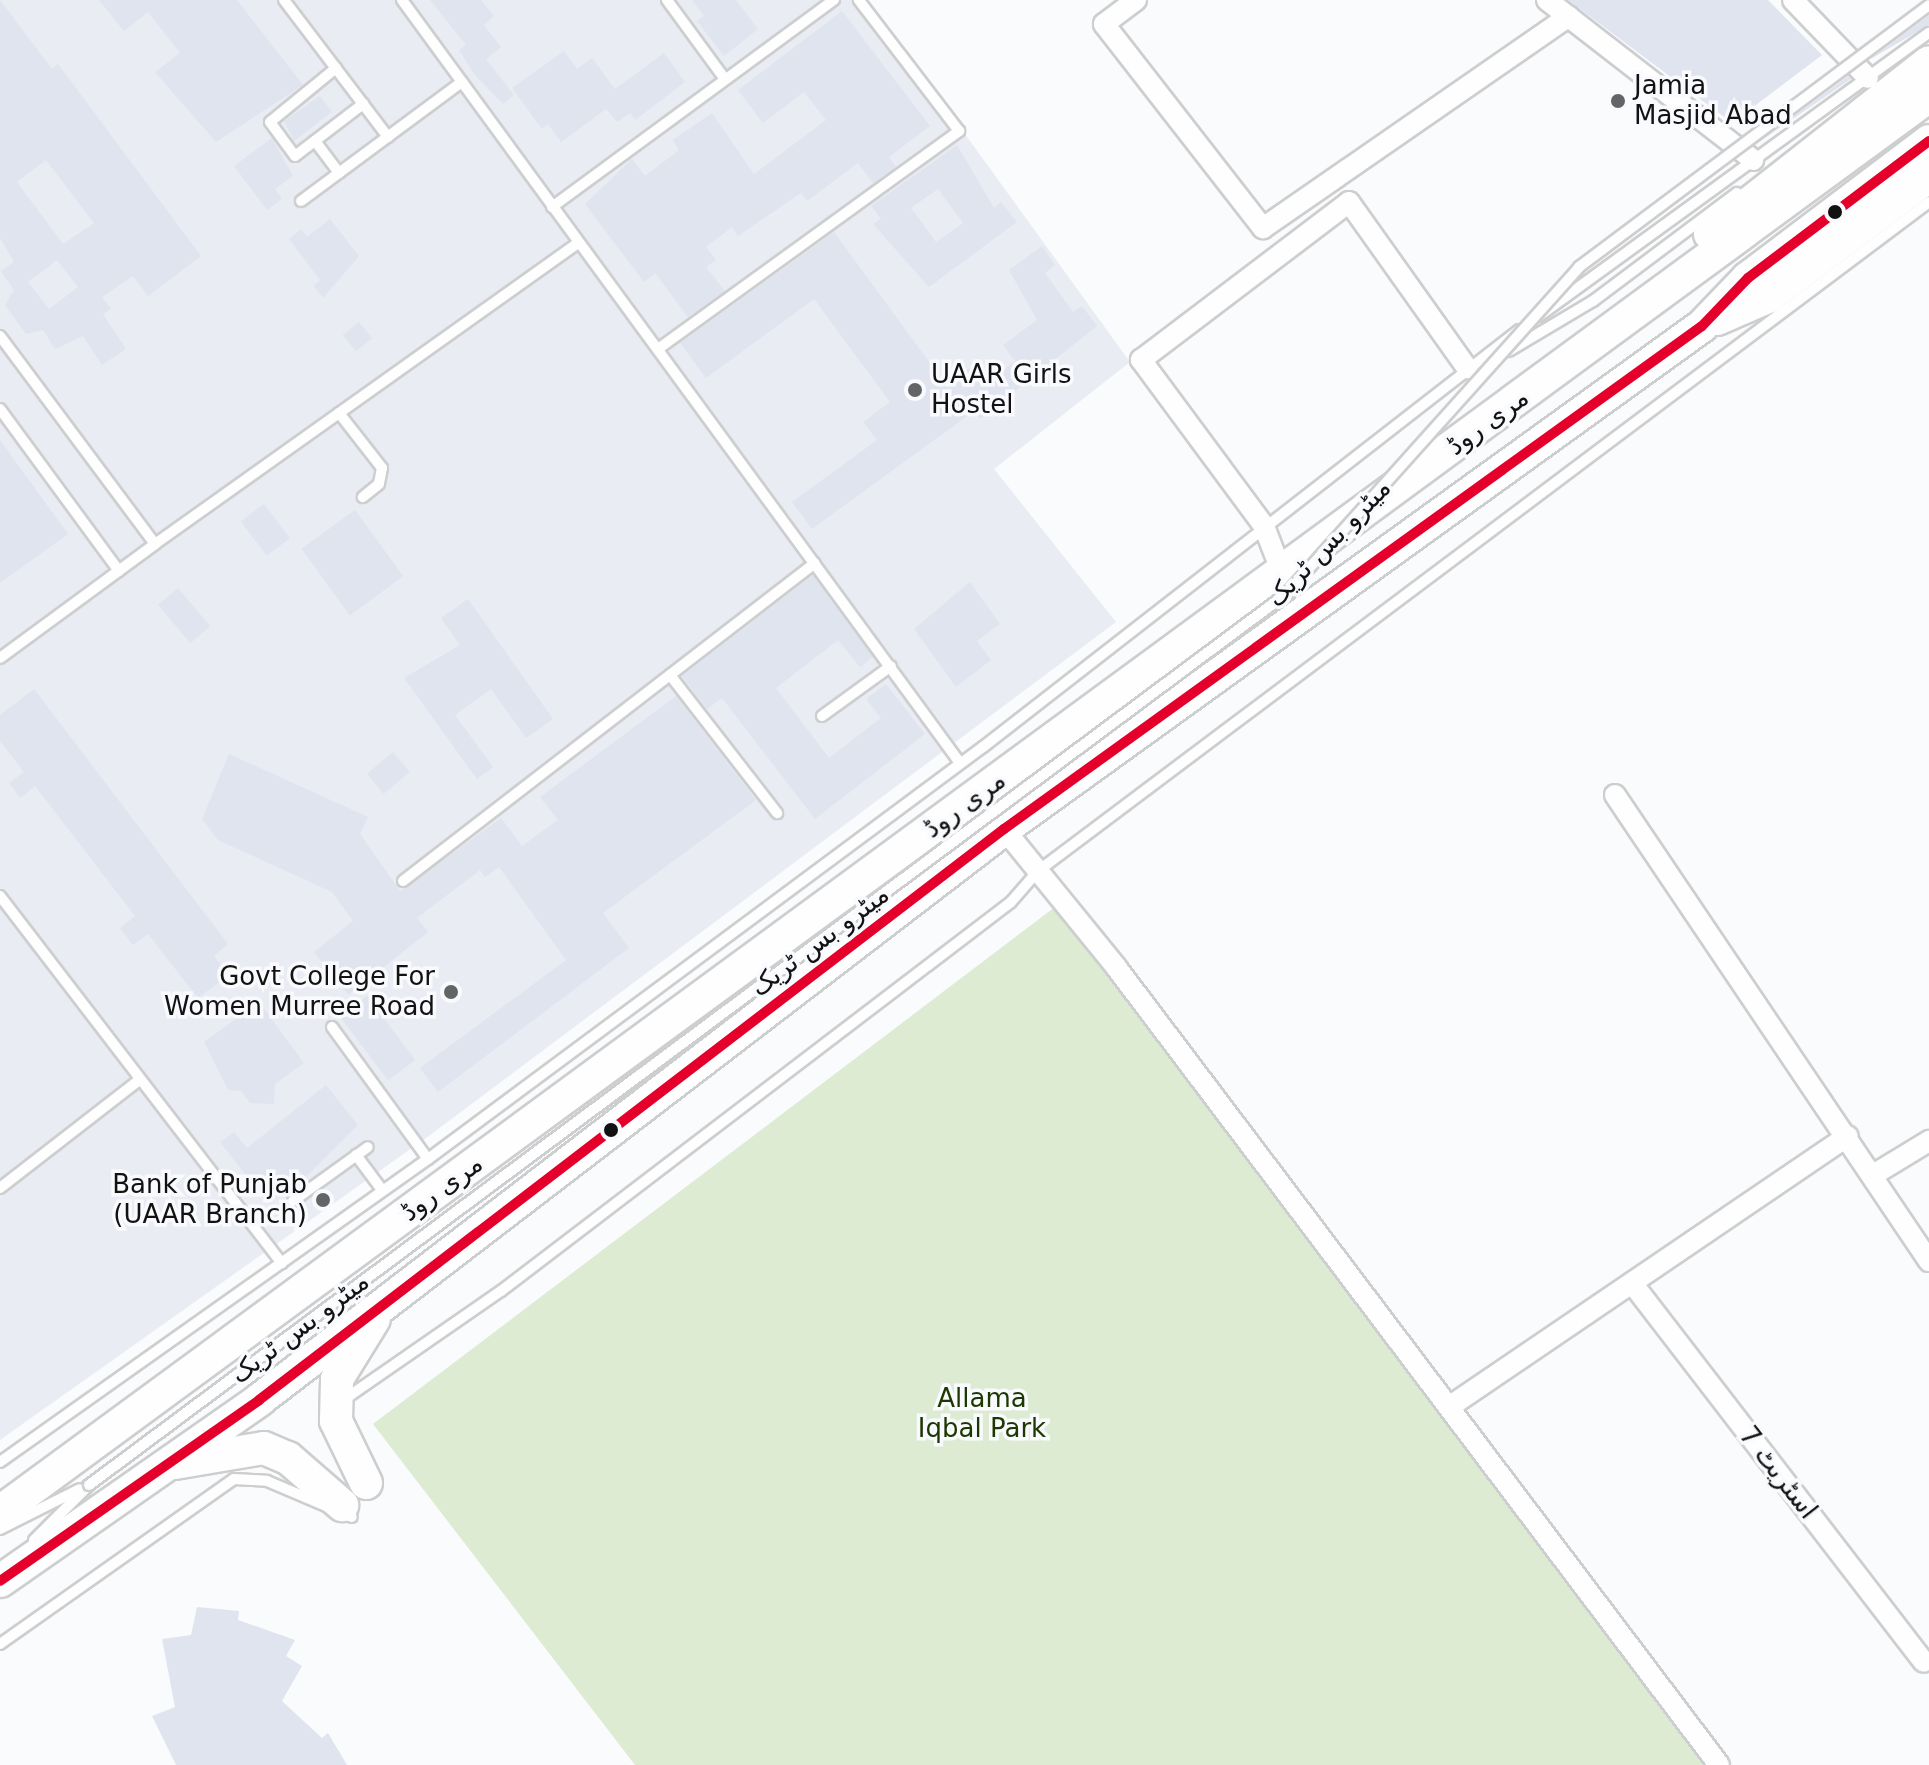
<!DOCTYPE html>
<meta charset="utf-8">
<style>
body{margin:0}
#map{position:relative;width:1929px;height:1765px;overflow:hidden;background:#fafbfc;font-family:"DejaVu Sans","Noto Sans Arabic",sans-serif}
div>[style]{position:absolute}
.built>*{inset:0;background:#e9ecf2}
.green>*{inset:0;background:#dcebd2}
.building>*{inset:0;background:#e0e4ef;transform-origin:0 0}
.roads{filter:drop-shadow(2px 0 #cdcecf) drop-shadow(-2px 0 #cdcecf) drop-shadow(0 2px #cdcecf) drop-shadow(0 -2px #cdcecf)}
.service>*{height:10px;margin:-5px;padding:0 5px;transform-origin:5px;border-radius:5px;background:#fefeff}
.minor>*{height:20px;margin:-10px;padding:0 10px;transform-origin:10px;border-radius:10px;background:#fefeff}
.primary>*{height:32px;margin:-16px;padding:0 16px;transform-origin:16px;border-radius:16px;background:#fefeff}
.bridges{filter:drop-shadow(2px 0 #cdcecf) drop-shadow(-2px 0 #cdcecf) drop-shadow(0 2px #cdcecf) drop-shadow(0 -2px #cdcecf)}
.service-bridge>*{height:10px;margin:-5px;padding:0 5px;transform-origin:5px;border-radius:5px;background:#fefeff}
.bus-1>*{height:10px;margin:-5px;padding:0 5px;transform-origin:5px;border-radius:5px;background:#e4002b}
.dots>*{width:22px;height:22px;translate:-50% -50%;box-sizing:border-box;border:4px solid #f9fafd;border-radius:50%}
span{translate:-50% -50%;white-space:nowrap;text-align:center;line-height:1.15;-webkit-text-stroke:7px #f9fafd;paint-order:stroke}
.poi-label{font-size:26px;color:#121213}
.left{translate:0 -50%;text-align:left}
.right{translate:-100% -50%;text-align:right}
.street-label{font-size:26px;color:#121213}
.park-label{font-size:26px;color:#1d3700}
</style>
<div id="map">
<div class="built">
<div style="clip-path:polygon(0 0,868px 0,1130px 362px,994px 469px,1116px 622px,426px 1138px,0 1440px)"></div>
</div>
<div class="green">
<div style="clip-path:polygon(1063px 901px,1718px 1765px,635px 1765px,373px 1424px)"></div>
</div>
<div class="building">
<div style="clip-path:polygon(evenodd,0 0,52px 69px,58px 64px,201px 256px,148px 296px,133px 276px,102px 297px,111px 309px,103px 314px,126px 349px,102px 365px,83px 336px,55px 349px,43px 330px,26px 334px,5px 305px,14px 290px,1px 271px,14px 262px,0 238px,0 0,46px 160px,94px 223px,63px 244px,17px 182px,46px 160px,0 0,57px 260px,78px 287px,49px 309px,28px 282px,57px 260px)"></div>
<div style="clip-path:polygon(99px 0,237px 0,303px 85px,216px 142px,155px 72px,180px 53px,148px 12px,124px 31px)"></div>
<div style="clip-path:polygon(430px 0,481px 0,494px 16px,484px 25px,501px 47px,486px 59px,514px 95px,503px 104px,474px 74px,459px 50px,466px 45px)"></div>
<div style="clip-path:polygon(692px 0,736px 0,758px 29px,724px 56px,697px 21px,704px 16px)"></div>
<div style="clip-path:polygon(1568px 0,1768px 0,1822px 55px,1732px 123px)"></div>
<div style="clip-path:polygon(842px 11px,930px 126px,889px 157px,896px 167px,873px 183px,858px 163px,807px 201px,801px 193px,738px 236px,732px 227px,706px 247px,716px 260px,706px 267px,725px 291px,688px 317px,655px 273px,644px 282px,585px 204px,632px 159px,645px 176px,679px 150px,673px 140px,712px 113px,754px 174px,826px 120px,804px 92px,763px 123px,738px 90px)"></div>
<div style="clip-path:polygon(1929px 15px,1929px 25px,1869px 60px)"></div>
<div style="clip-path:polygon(564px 51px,577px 69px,592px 58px,615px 89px,664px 53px,685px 82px,635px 120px,630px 113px,617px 122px,606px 109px,561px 142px,548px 124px,542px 129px,512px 88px)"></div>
<div style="clip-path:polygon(1848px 76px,1851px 79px,1755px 145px)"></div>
<div style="clip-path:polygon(320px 96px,332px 112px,294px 141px,284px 121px)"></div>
<div style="clip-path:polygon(272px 138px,293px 176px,275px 189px,282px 199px,267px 210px,234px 166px)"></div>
<div style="clip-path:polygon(evenodd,957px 145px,994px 208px,1001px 202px,1017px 222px,929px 287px,873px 224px,881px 219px,871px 206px,957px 145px,938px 189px,963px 223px,936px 242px,911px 208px,938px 189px)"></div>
<div style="clip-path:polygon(330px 219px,359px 256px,323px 298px,314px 286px,320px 280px,289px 239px,301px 229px,307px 237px)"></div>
<div style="clip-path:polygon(834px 232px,946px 385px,970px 368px,983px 386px,1015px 361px,1003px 345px,1037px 320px,1009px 270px,1042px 246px,1055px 265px,1045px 273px,1073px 312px,1082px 306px,1097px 326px,980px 419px,974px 411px,812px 529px,792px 502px,877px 440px,863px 422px,890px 402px,814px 299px,706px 378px,680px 343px)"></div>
<div style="left:359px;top:322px;width:21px;height:21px;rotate:51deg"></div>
<div style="clip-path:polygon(0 440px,68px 534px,0 583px)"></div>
<div style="left:264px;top:504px;width:43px;height:29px;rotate:53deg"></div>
<div style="left:355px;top:510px;width:82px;height:66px;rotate:54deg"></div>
<div style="clip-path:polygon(813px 575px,873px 657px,860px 667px,838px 640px,776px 688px,829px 758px,881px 718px,866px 699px,886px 684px,925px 734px,815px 819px,722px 698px,707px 709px,682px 676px)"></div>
<div style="clip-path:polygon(970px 582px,1000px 624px,977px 641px,991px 660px,956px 687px,914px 629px)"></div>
<div style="left:178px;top:588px;width:50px;height:26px;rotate:50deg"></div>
<div style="clip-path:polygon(468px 599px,553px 719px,526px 738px,491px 689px,455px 715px,493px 767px,477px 779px,404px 678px,460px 645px,441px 618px)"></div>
<div style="clip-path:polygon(34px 689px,228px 944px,214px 956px,229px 975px,198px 998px,148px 934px,133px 945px,120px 928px,135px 916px,35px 786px,20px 798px,9px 783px,24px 772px,0 741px,0 715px)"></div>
<div style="clip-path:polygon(676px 696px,756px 800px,603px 913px,629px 948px,438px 1092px,420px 1068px,566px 960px,499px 867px,485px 877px,480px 870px,417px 918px,428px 932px,348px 995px,314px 952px,353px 921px,332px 892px,218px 840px,202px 819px,229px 754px,368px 817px,360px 834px,400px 891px,501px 818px,522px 846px,558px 820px,540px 797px)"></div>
<div style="left:393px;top:752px;width:26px;height:34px;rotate:50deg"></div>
<div style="left:367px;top:996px;width:80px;height:34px;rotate:53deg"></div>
<div style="clip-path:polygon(259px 1002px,304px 1063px,275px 1084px,274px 1104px,250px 1103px,241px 1091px,228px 1090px,204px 1042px)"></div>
<div style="clip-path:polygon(326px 1085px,358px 1125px,305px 1178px,299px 1170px,264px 1198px,220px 1142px,234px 1132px,247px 1148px)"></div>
<div style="clip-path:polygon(197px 1607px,239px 1611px,238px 1620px,295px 1640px,286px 1656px,302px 1666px,282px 1701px,322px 1738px,328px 1733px,347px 1765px,176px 1765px,152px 1716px,175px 1707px,162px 1639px,191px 1635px)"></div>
</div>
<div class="roads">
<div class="service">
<div style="left:284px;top:0;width:172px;rotate:52.8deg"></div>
<div style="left:402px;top:0;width:945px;rotate:53.82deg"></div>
<div style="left:667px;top:0;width:97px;rotate:53.8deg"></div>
<div style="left:336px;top:68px;width:85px;rotate:140.7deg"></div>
<div style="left:270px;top:122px;width:42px;rotate:53.7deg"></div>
<div style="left:295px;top:156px;width:86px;rotate:-37.4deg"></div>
<div style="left:315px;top:141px;width:40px;rotate:53deg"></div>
<div style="left:301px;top:201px;width:200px;rotate:-36.5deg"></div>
<div style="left:552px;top:207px;width:350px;rotate:-36.3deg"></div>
<div style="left:1539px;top:316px;width:482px;rotate:-36deg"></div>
<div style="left:0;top:336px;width:259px;rotate:53.3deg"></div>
<div style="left:155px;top:544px;width:519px;rotate:-35.44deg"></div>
<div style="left:658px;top:349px;width:372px;rotate:-35.9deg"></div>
<div style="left:959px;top:131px;width:165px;rotate:-127.4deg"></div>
<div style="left:1509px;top:351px;width:98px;rotate:-30.8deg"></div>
<div style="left:1593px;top:301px;width:180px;rotate:-36.9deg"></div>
<div style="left:0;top:409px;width:201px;rotate:53.7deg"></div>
<div style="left:339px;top:413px;width:70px;rotate:52deg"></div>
<div style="left:382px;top:468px;width:16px;rotate:101deg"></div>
<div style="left:379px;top:484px;width:21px;rotate:141deg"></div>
<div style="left:0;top:658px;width:192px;rotate:-36.3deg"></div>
<div style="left:670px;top:675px;width:175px;rotate:52.2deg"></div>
<div style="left:822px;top:716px;width:85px;rotate:-35.9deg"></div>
<div style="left:403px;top:881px;width:520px;rotate:-37.66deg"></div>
<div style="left:0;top:896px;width:463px;rotate:52.5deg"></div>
<div style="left:332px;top:1027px;width:163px;rotate:54deg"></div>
<div style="left:356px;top:1155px;width:44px;rotate:53.4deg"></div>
<div style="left:0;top:1188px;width:175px;rotate:-37.8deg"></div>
<div style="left:293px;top:1201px;width:92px;rotate:-35.8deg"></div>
<div style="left:342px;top:1401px;width:193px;rotate:-34.7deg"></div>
<div style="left:501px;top:1291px;width:641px;rotate:-37.33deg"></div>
<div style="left:1011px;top:902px;width:41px;rotate:-48.9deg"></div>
<div style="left:1038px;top:871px;width:1114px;rotate:-36.9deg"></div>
<div style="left:0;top:1462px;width:524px;rotate:-35.3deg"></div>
<div style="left:428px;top:1159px;width:691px;rotate:-36.59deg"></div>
<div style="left:983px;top:747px;width:679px;rotate:-37.88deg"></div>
<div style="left:0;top:1529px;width:89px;rotate:-26.6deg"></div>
<div style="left:34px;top:1540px;width:78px;rotate:-45deg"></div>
<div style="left:0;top:1644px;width:286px;rotate:-35.2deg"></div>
<div style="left:234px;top:1479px;width:33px;rotate:3deg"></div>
<div style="left:267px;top:1481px;width:92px;rotate:23deg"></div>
</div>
<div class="minor">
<div style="left:1136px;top:0;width:40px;rotate:143deg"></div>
<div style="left:1104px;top:24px;width:259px;rotate:52.1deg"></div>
<div style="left:1263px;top:228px;width:372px;rotate:-34.7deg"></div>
<div style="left:1547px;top:0;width:261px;rotate:37.8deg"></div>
<div style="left:1793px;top:0;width:108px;rotate:46.1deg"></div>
<div style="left:1282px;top:573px;width:50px;rotate:-111deg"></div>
<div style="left:1264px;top:526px;width:207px;rotate:-126.5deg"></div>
<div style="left:1141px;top:360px;width:261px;rotate:-37.2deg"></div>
<div style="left:1349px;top:202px;width:204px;rotate:54.6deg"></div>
<div style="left:1615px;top:795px;width:562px;rotate:56.03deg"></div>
<div style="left:1004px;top:829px;width:178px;rotate:50.9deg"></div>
<div style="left:1116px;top:967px;width:1000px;rotate:52.92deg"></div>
<div style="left:1873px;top:1175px;width:66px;rotate:-31.3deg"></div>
<div style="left:1632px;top:1283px;width:478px;rotate:52.4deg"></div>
<div style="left:1449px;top:1407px;width:482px;rotate:-34.2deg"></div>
</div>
<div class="primary">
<div style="left:1710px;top:234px;width:278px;rotate:-38.1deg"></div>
<div style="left:1717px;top:319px;width:56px;rotate:-23.3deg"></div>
<div style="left:1768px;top:297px;width:201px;rotate:-36.9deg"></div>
<div style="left:175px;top:1463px;width:90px;rotate:-9.6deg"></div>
<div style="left:264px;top:1448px;width:26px;rotate:23deg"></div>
<div style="left:288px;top:1458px;width:72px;rotate:41deg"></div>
<div style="left:366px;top:1483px;width:69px;rotate:-115.8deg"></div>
<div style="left:336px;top:1421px;width:42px;rotate:-88.6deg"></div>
<div style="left:337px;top:1379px;width:70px;rotate:-58.3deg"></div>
<div style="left:0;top:1512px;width:2393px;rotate:-36.28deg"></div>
<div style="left:0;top:1581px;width:316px;rotate:-34.9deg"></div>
<div style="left:259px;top:1400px;width:939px;rotate:-37.47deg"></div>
<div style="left:1004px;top:829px;width:860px;rotate:-35.78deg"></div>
<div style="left:1702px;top:326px;width:66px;rotate:-46.2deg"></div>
<div style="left:1748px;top:278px;width:227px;rotate:-37.1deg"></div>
</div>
</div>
<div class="bridges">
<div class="service-bridge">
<div style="left:89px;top:1485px;width:1492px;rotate:-36.66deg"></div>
<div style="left:1286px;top:594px;width:439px;rotate:-48.1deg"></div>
<div style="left:1579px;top:267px;width:437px;rotate:-36.8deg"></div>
</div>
</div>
<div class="bus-1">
<div style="left:0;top:1581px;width:316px;rotate:-34.9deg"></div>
<div style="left:259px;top:1400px;width:939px;rotate:-37.47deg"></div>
<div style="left:1004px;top:829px;width:860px;rotate:-35.78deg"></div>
<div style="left:1702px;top:326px;width:66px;rotate:-46.2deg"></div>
<div style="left:1748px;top:278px;width:227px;rotate:-37.1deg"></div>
</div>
<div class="dots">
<div style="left:1618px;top:101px;background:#636465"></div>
<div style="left:1835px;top:212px;background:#121213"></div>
<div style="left:915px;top:390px;background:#636465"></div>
<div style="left:451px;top:992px;background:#636465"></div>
<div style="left:611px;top:1130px;background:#121213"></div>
<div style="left:323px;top:1200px;background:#636465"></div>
</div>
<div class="poi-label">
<span class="left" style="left:1634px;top:101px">Jamia<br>Masjid Abad</span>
<span class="left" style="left:931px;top:390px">UAAR Girls<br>Hostel</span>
<span class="right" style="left:435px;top:992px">Govt College For<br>Women Murree Road</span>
<span class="right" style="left:307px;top:1200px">Bank of Punjab<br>(UAAR Branch)</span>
</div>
<div class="street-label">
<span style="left:1488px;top:422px;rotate:-36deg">مری روڈ</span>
<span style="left:1329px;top:543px;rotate:-46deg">میٹرو بس ٹریک</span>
<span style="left:965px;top:805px;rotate:-36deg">مری روڈ</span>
<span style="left:820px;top:941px;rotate:-37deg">میٹرو بس ٹریک</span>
<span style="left:442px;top:1188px;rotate:-36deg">مری روڈ</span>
<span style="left:300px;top:1328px;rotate:-37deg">میٹرو بس ٹریک</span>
<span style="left:1778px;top:1473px;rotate:52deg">اسٹریٹ 7</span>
</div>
<div class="park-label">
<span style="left:982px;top:1414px">Allama<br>Iqbal Park</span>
</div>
</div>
